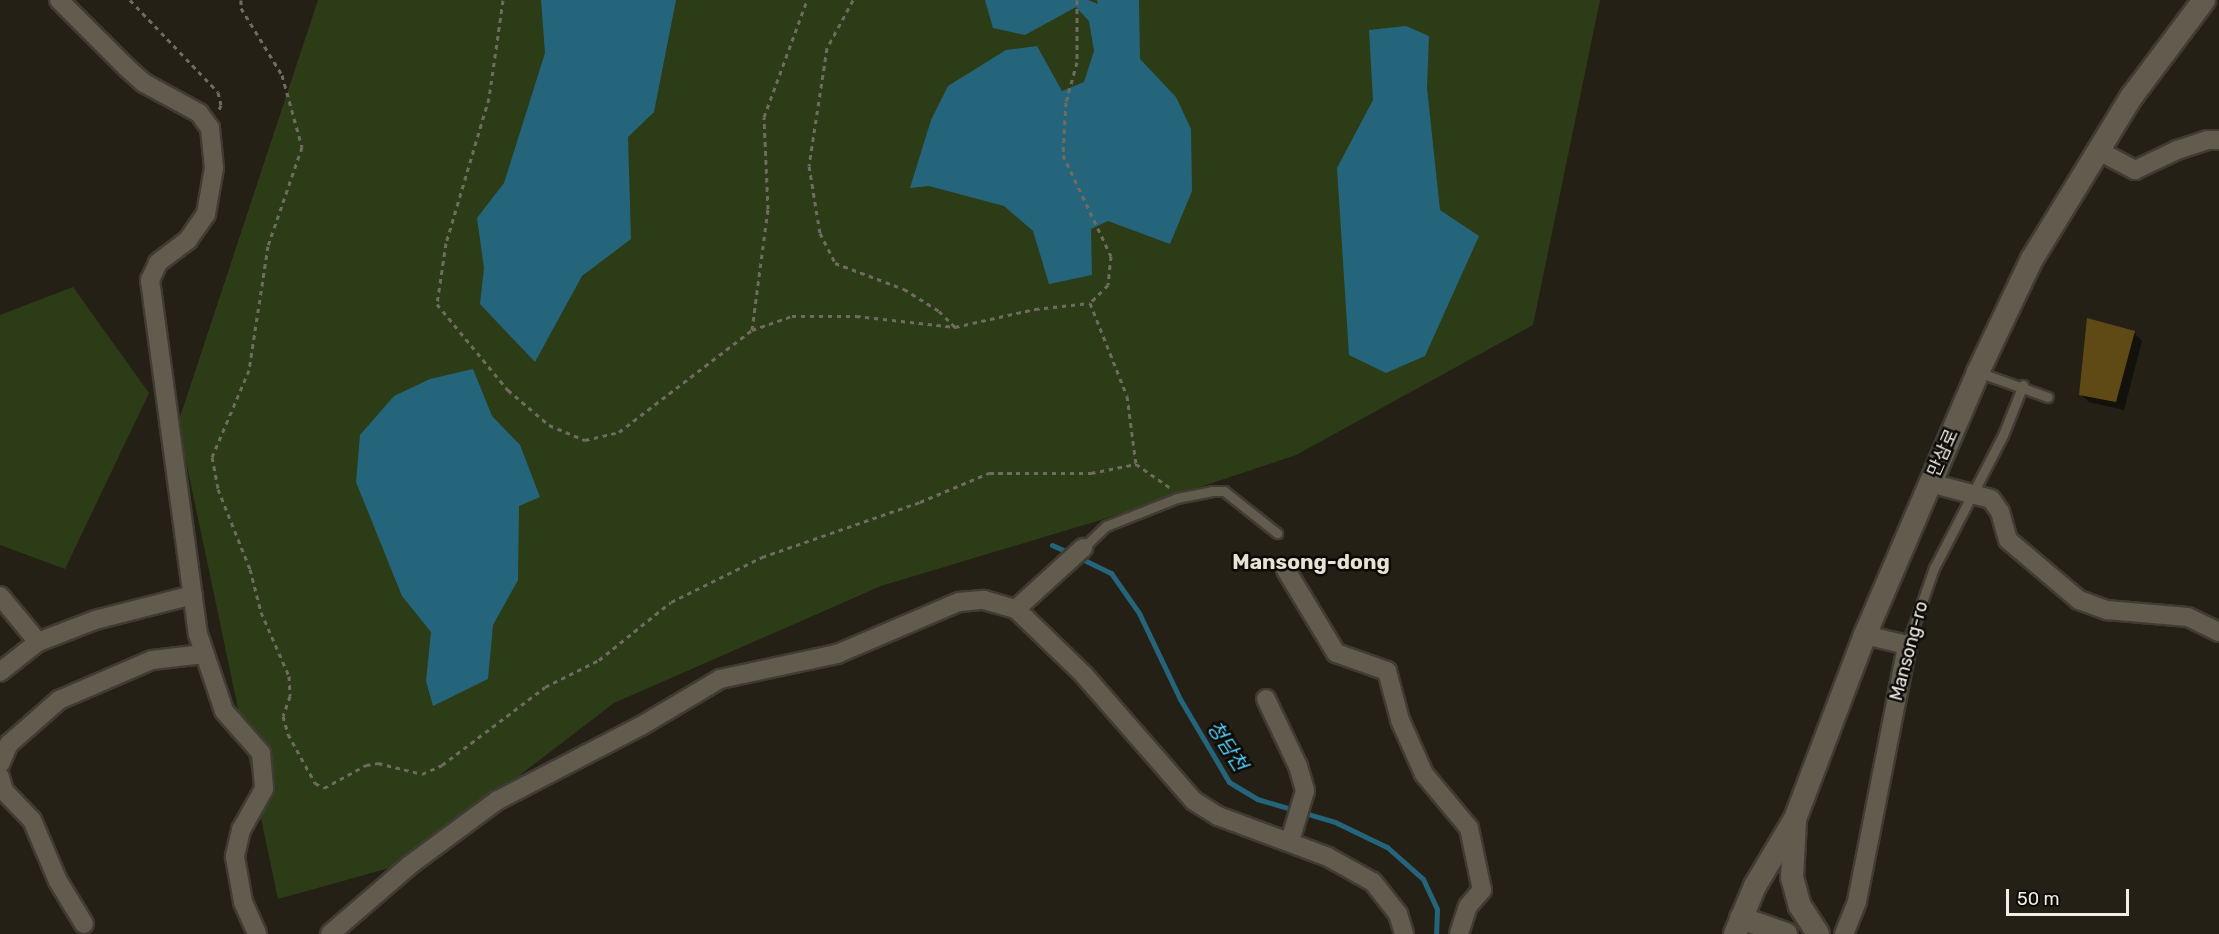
<!DOCTYPE html>
<meta charset="utf-8">
<style>
body{margin:0}
#map{position:relative;width:2219px;height:934px;overflow:hidden;background:#252015;font-family:Rubik,"Noto Sans KR",sans-serif}
div>[style]{position:absolute}
.green>*{inset:0;background:#2c3c16}
.water>*{inset:0;background:#25657c}
.shadow>*{inset:0;background:#0007}
.stream>*{height:5px;margin:-2.5px;padding:0 2.5px;transform-origin:2.5px;border-radius:2.5px;background:#25657c}
.building>*{inset:0;background:#5f4a16}
.path>*{height:3px;margin-top:-1.5px;transform-origin:0;background:repeating-linear-gradient(90deg,#6f6b61 0 4.5px,transparent 0 9px)}
.roads{filter:drop-shadow(2px 0 #403c34) drop-shadow(-2px 0 #403c34) drop-shadow(0 2px #403c34) drop-shadow(0 -2px #403c34)}
.service>*{height:9px;margin:-4.5px;padding:0 4.5px;transform-origin:4.5px;border-radius:4.5px;background:#625c4f}
.minor>*{height:18px;margin:-9px;padding:0 9px;transform-origin:9px;border-radius:9px;background:#625c4f}
.tertiary>*{height:22px;margin:-11px;padding:0 11px;transform-origin:11px;border-radius:11px;background:#625c4f}
span{translate:-50% -50%;white-space:nowrap;text-align:center;line-height:1.15;-webkit-text-stroke:5px #0c0a06;paint-order:stroke}
.street-label{font-size:18px;color:#f2eee7}
.water-label{font-size:20px;color:#57cffb;font-style:italic}
.quarter-label{font-size:21px;color:#e9e1d3;font-weight:700}
.scale{position:absolute;left:2006px;top:889px;width:123px;height:27px;box-sizing:border-box;border:3px solid #f2eee7;border-top:0;padding-left:8px;font-size:18px;line-height:21px;white-space:nowrap;color:#f2eee7;-webkit-text-stroke:4px #0c0a06;paint-order:stroke}
</style>
<div id="map">
<div class="green">
<div style="clip-path:polygon(318px 0,1600px 0,1533px 325px,1296px 455px,1104px 519px,881px 586px,614px 703px,404px 864px,278px 899px,178px 423px)"></div>
<div style="clip-path:polygon(73px 287px,149px 393px,65px 569px,0 545px,0 315px)"></div>
</div>
<div class="water">
<div style="clip-path:polygon(541px 0,676px 0,654px 112px,628px 137px,631px 239px,582px 276px,535px 362px,480px 304px,484px 268px,477px 218px,504px 183px,545px 53px)"></div>
<div style="clip-path:polygon(985px 0,1088px 0,1098px 4px,1097px 0,1139px 0,1140px 59px,1176px 97px,1191px 129px,1192px 191px,1170px 244px,1108px 221px,1091px 229px,1092px 275px,1049px 284px,1033px 231px,1004px 206px,929px 186px,910px 188px,931px 120px,948px 86px,1006px 50px,1037px 46px,1062px 91px,1084px 82px,1094px 51px,1089px 21px,1076px 7px,1025px 35px,993px 28px)"></div>
<div style="clip-path:polygon(1406px 26px,1429px 36px,1427px 88px,1440px 210px,1479px 236px,1425px 356px,1386px 373px,1349px 355px,1337px 168px,1373px 100px,1369px 30px)"></div>
<div style="clip-path:polygon(473px 369px,492px 416px,520px 445px,540px 497px,519px 506px,518px 580px,493px 625px,488px 679px,433px 706px,426px 681px,431px 632px,402px 596px,356px 482px,360px 435px,394px 396px,430px 379px)"></div>
</div>
<div class="shadow">
<div style="clip-path:polygon(2134px 333px,2142px 341px,2124px 410px,2089px 402px,2080px 394px)"></div>
</div>
<div class="stream">
<div style="left:1052px;top:545px;width:20px;rotate:24deg"></div>
<div style="left:1078px;top:557px;width:37px;rotate:26deg"></div>
<div style="left:1111px;top:573px;width:49px;rotate:55deg"></div>
<div style="left:1139px;top:613px;width:95px;rotate:64.5deg"></div>
<div style="left:1180px;top:699px;width:96px;rotate:59.4deg"></div>
<div style="left:1229px;top:782px;width:33px;rotate:31deg"></div>
<div style="left:1257px;top:799px;width:81px;rotate:16.4deg"></div>
<div style="left:1335px;top:822px;width:58px;rotate:25.7deg"></div>
<div style="left:1387px;top:847px;width:48px;rotate:41.6deg"></div>
<div style="left:1423px;top:879px;width:33px;rotate:65deg"></div>
<div style="left:1437px;top:909px;width:25px;rotate:92deg"></div>
</div>
<div class="building">
<div style="clip-path:polygon(2087px 318px,2135px 331px,2116px 402px,2079px 395px)"></div>
</div>
<div class="path">
<div style="left:130px;top:0;width:127px;rotate:46.3deg"></div>
<div style="left:218px;top:92px;width:13px;rotate:77deg"></div>
<div style="left:221px;top:105px;width:8px;rotate:113deg"></div>
<div style="left:241px;top:0;width:8px;rotate:90deg"></div>
<div style="left:241px;top:8px;width:79px;rotate:58.5deg"></div>
<div style="left:282px;top:75px;width:75px;rotate:74.5deg"></div>
<div style="left:302px;top:147px;width:105px;rotate:109deg"></div>
<div style="left:268px;top:246px;width:125px;rotate:98.7deg"></div>
<div style="left:249px;top:370px;width:95px;rotate:113deg"></div>
<div style="left:212px;top:457px;width:33px;rotate:79deg"></div>
<div style="left:218px;top:489px;width:86px;rotate:68.2deg"></div>
<div style="left:250px;top:569px;width:44px;rotate:75.7deg"></div>
<div style="left:261px;top:612px;width:70px;rotate:66.4deg"></div>
<div style="left:289px;top:676px;width:20px;rotate:87deg"></div>
<div style="left:290px;top:696px;width:21px;rotate:109deg"></div>
<div style="left:283px;top:716px;width:19px;rotate:74deg"></div>
<div style="left:288px;top:734px;width:56px;rotate:61.1deg"></div>
<div style="left:315px;top:783px;width:10px;rotate:29deg"></div>
<div style="left:324px;top:788px;width:48px;rotate:-28.7deg"></div>
<div style="left:366px;top:765px;width:12px;rotate:-9deg"></div>
<div style="left:378px;top:763px;width:45px;rotate:14deg"></div>
<div style="left:422px;top:774px;width:22px;rotate:-24deg"></div>
<div style="left:442px;top:765px;width:129px;rotate:-37.1deg"></div>
<div style="left:545px;top:687px;width:60px;rotate:-26.6deg"></div>
<div style="left:599px;top:660px;width:92px;rotate:-38.9deg"></div>
<div style="left:671px;top:602px;width:102px;rotate:-26.3deg"></div>
<div style="left:762px;top:557px;width:167px;rotate:-19.2deg"></div>
<div style="left:920px;top:502px;width:75px;rotate:-22.8deg"></div>
<div style="left:989px;top:473px;width:102px"></div>
<div style="left:1091px;top:473px;width:46px;rotate:-11.3deg"></div>
<div style="left:1136px;top:464px;width:44px;rotate:34.8deg"></div>
<div style="left:503px;top:0;width:99px;rotate:98.1deg"></div>
<div style="left:489px;top:98px;width:151px;rotate:106.5deg"></div>
<div style="left:446px;top:243px;width:62px;rotate:98.4deg"></div>
<div style="left:437px;top:304px;width:112px;rotate:50.5deg"></div>
<div style="left:508px;top:390px;width:54px;rotate:40.5deg"></div>
<div style="left:549px;top:425px;width:39px;rotate:23deg"></div>
<div style="left:585px;top:440px;width:35px;rotate:-13deg"></div>
<div style="left:619px;top:432px;width:168px;rotate:-37.5deg"></div>
<div style="left:752px;top:330px;width:42px;rotate:-19.3deg"></div>
<div style="left:792px;top:316px;width:64px"></div>
<div style="left:856px;top:316px;width:100px;rotate:6.3deg"></div>
<div style="left:955px;top:327px;width:82px;rotate:-12.7deg"></div>
<div style="left:1035px;top:309px;width:55px;rotate:-6.2deg"></div>
<div style="left:1090px;top:303px;width:100px;rotate:68.3deg"></div>
<div style="left:1127px;top:396px;width:69px;rotate:82.5deg"></div>
<div style="left:853px;top:0;width:55px;rotate:118.4deg"></div>
<div style="left:827px;top:48px;width:119px;rotate:98.7deg"></div>
<div style="left:809px;top:166px;width:68px;rotate:80.7deg"></div>
<div style="left:820px;top:233px;width:34px;rotate:63deg"></div>
<div style="left:835px;top:263px;width:74px;rotate:20.6deg"></div>
<div style="left:904px;top:289px;width:41px;rotate:32.2deg"></div>
<div style="left:939px;top:311px;width:23px;rotate:45deg"></div>
<div style="left:1077px;top:0;width:62px;rotate:90deg"></div>
<div style="left:1077px;top:62px;width:41px;rotate:105.4deg"></div>
<div style="left:1066px;top:102px;width:53px;rotate:93.2deg"></div>
<div style="left:1063px;top:155px;width:112px;rotate:64.6deg"></div>
<div style="left:1111px;top:256px;width:29px;rotate:96deg"></div>
<div style="left:1108px;top:285px;width:25px;rotate:135deg"></div>
<div style="left:752px;top:330px;width:122px;rotate:-82.5deg"></div>
<div style="left:768px;top:209px;width:92px;rotate:-92.5deg"></div>
<div style="left:764px;top:117px;width:125px;rotate:-69.8deg"></div>
</div>
<div class="roads">
<div class="service">
<div style="left:1978px;top:372px;width:74px;rotate:19.7deg"></div>
<div style="left:1083px;top:548px;width:32px;rotate:-44deg"></div>
<div style="left:1106px;top:526px;width:76px;rotate:-21.5deg"></div>
<div style="left:1177px;top:498px;width:36px;rotate:-11deg"></div>
<div style="left:1212px;top:491px;width:12px"></div>
<div style="left:1224px;top:491px;width:68px;rotate:38.4deg"></div>
<div style="left:1907px;top:645px;width:82px;rotate:-70.7deg"></div>
<div style="left:1934px;top:568px;width:150px;rotate:-62.6deg"></div>
<div style="left:2003px;top:435px;width:54px;rotate:-68.2deg"></div>
</div>
<div class="minor">
<div style="left:59px;top:0;width:95px;rotate:45deg"></div>
<div style="left:126px;top:67px;width:24px;rotate:42deg"></div>
<div style="left:144px;top:83px;width:63px;rotate:28.6deg"></div>
<div style="left:199px;top:113px;width:19px;rotate:54deg"></div>
<div style="left:210px;top:128px;width:40px;rotate:84.3deg"></div>
<div style="left:214px;top:168px;width:47px;rotate:99.9deg"></div>
<div style="left:206px;top:214px;width:32px;rotate:125deg"></div>
<div style="left:188px;top:240px;width:38px;rotate:143deg"></div>
<div style="left:158px;top:263px;width:19px;rotate:115deg"></div>
<div style="left:150px;top:280px;width:357px;rotate:82.3deg"></div>
<div style="left:198px;top:634px;width:81px;rotate:71.3deg"></div>
<div style="left:224px;top:711px;width:56px;rotate:48.6deg"></div>
<div style="left:261px;top:753px;width:36px;rotate:85deg"></div>
<div style="left:264px;top:789px;width:47px;rotate:119.3deg"></div>
<div style="left:241px;top:830px;width:28px;rotate:103deg"></div>
<div style="left:235px;top:857px;width:46px;rotate:79.9deg"></div>
<div style="left:243px;top:902px;width:35px;rotate:66deg"></div>
<div style="left:2097px;top:150px;width:43px;rotate:27.8deg"></div>
<div style="left:2135px;top:170px;width:47px;rotate:-25.5deg"></div>
<div style="left:2177px;top:150px;width:32px;rotate:-18deg"></div>
<div style="left:2207px;top:140px;width:12px"></div>
<div style="left:1930px;top:483px;width:63px;rotate:14.7deg"></div>
<div style="left:1991px;top:499px;width:16px;rotate:55deg"></div>
<div style="left:2000px;top:512px;width:29px;rotate:74deg"></div>
<div style="left:2008px;top:540px;width:93px;rotate:40.2deg"></div>
<div style="left:2079px;top:600px;width:30px;rotate:20deg"></div>
<div style="left:2107px;top:610px;width:81px;rotate:4.9deg"></div>
<div style="left:2188px;top:617px;width:34px;rotate:26deg"></div>
<div style="left:1286px;top:570px;width:97px;rotate:58.9deg"></div>
<div style="left:1336px;top:653px;width:54px;rotate:19.4deg"></div>
<div style="left:1387px;top:671px;width:51px;rotate:75.1deg"></div>
<div style="left:1400px;top:720px;width:59px;rotate:66deg"></div>
<div style="left:1424px;top:774px;width:70px;rotate:50.2deg"></div>
<div style="left:1469px;top:828px;width:63px;rotate:78.2deg"></div>
<div style="left:1482px;top:890px;width:21px;rotate:131deg"></div>
<div style="left:1468px;top:906px;width:29px;rotate:108deg"></div>
<div style="left:0;top:596px;width:60px;rotate:50.4deg"></div>
<div style="left:1016px;top:609px;width:91px;rotate:-42.3deg"></div>
<div style="left:0;top:672px;width:48px;rotate:-38.3deg"></div>
<div style="left:38px;top:642px;width:61px;rotate:-21.1deg"></div>
<div style="left:95px;top:620px;width:101px;rotate:-14.3deg"></div>
<div style="left:1266px;top:699px;width:74px;rotate:64.5deg"></div>
<div style="left:1298px;top:766px;width:26px;rotate:74deg"></div>
<div style="left:1305px;top:791px;width:52px;rotate:106.7deg"></div>
<div style="left:0;top:764px;width:22px;rotate:-66deg"></div>
<div style="left:9px;top:744px;width:67px;rotate:-41.3deg"></div>
<div style="left:59px;top:700px;width:101px;rotate:-23.3deg"></div>
<div style="left:152px;top:660px;width:52px;rotate:-6.6deg"></div>
<div style="left:0;top:777px;width:15px;rotate:74deg"></div>
<div style="left:4px;top:791px;width:40px;rotate:46deg"></div>
<div style="left:32px;top:820px;width:66px;rotate:66.9deg"></div>
<div style="left:58px;top:881px;width:50px;rotate:58.8deg"></div>
<div style="left:330px;top:934px;width:106px;rotate:-40.8deg"></div>
<div style="left:410px;top:865px;width:109px;rotate:-36.5deg"></div>
<div style="left:498px;top:800px;width:161px;rotate:-27.4deg"></div>
<div style="left:641px;top:726px;width:92px;rotate:-30.7deg"></div>
<div style="left:720px;top:679px;width:120px;rotate:-12.1deg"></div>
<div style="left:837px;top:654px;width:133px;rotate:-23.1deg"></div>
<div style="left:959px;top:602px;width:25px;rotate:-5deg"></div>
<div style="left:984px;top:600px;width:33px;rotate:16deg"></div>
<div style="left:1016px;top:609px;width:95px;rotate:44.1deg"></div>
<div style="left:1084px;top:675px;width:167px;rotate:48.9deg"></div>
<div style="left:1194px;top:801px;width:28px;rotate:32deg"></div>
<div style="left:1218px;top:816px;width:117px;rotate:20.4deg"></div>
<div style="left:1328px;top:857px;width:51px;rotate:29.1deg"></div>
<div style="left:1373px;top:882px;width:41px;rotate:52deg"></div>
<div style="left:1398px;top:914px;width:21px;rotate:73deg"></div>
<div style="left:1844px;top:934px;width:35px;rotate:-68deg"></div>
<div style="left:1857px;top:901px;width:261px;rotate:-78.9deg"></div>
<div style="left:1907px;top:645px;width:43px;rotate:-166.6deg"></div>
</div>
<div class="tertiary">
<div style="left:1795px;top:822px;width:55px;rotate:93.1deg"></div>
<div style="left:1792px;top:877px;width:30px;rotate:75deg"></div>
<div style="left:1800px;top:906px;width:33px;rotate:57deg"></div>
<div style="left:1741px;top:918px;width:48px;rotate:19.6deg"></div>
<div style="left:1735px;top:934px;width:52px;rotate:-67.4deg"></div>
<div style="left:1755px;top:886px;width:78px;rotate:-59.2deg"></div>
<div style="left:1795px;top:819px;width:197px;rotate:-69.2deg"></div>
<div style="left:1865px;top:635px;width:286px;rotate:-66.7deg"></div>
<div style="left:1978px;top:372px;width:125px;rotate:-64.5deg"></div>
<div style="left:2032px;top:259px;width:191px;rotate:-58.5deg"></div>
<div style="left:2132px;top:96px;width:120px;rotate:-53.1deg"></div>
</div>
</div>
<div class="street-label">
<span style="left:1943px;top:453px;rotate:-66deg">만삼로</span>
<span style="left:1909px;top:651px;rotate:-75deg">Mansong-ro</span>
</div>
<div class="water-label">
<span style="left:1227px;top:746px;rotate:57deg">청담천</span>
</div>
<div class="quarter-label">
<span style="left:1311px;top:562px">Mansong-dong</span>
</div>
<div class="scale">50 m</div>
</div>
